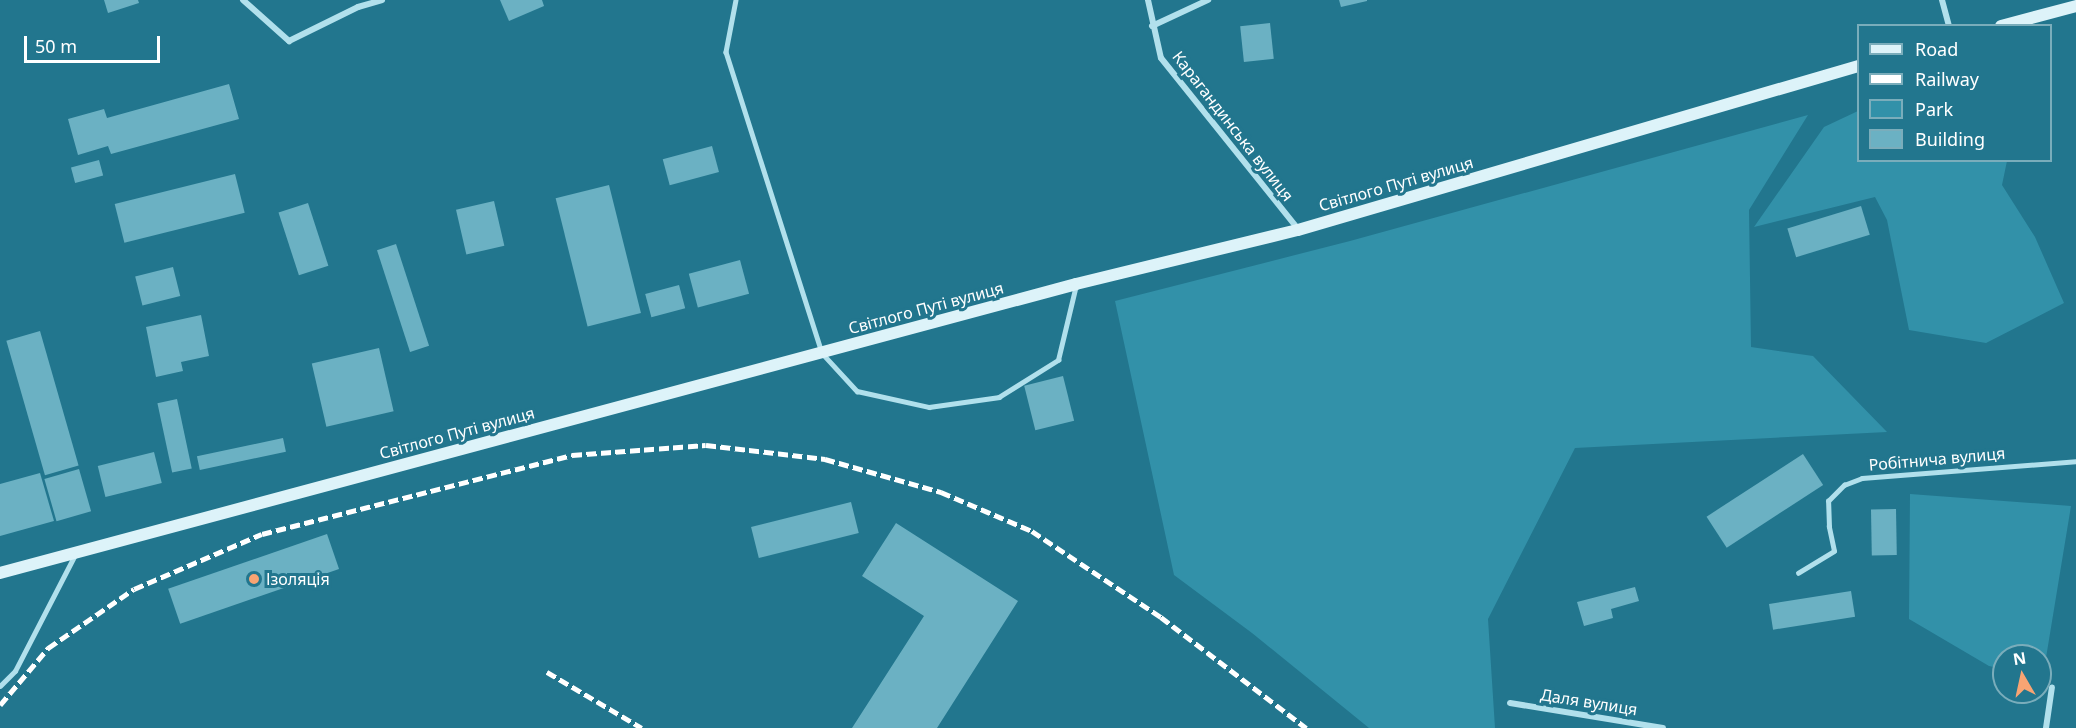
<!DOCTYPE html>
<meta charset="utf-8">
<style>
body{margin:0}
#map{position:relative;width:2076px;height:728px;overflow:hidden;background:#22768e;font-family:"Noto Sans",sans-serif}
div>[style]{position:absolute}
.green>*{inset:0;background:#3291a9}
.building>*{inset:0;background:#6bb1c3;transform-origin:0 0}
.service>*{height:4.5px;margin:-2.25px;padding:0 2.25px;transform-origin:2.25px;border-radius:2.25px;background:#b1e0ec}
.minor>*{height:6px;margin:-3px;padding:0 3px;transform-origin:3px;border-radius:3px;background:#b1e0ec}
.secondary>*{height:12px;margin:-6px;padding:0 6px;transform-origin:6px;border-radius:6px;background:#ddf3f9}
.rail>*{height:4.5px;margin-top:-2.25px;transform-origin:0;background:repeating-linear-gradient(90deg,#fff 0 10px,transparent 0 14.5px)}
.dots>*{width:16px;height:16px;translate:-50% -50%;box-sizing:border-box;border:3px solid #22768e;border-radius:50%}
span{translate:-50% -50%;white-space:nowrap;text-align:center;line-height:1.15;-webkit-text-stroke:6px #22768e;paint-order:stroke}
.street-label{font-size:16px;color:#fff}
.poi-label{font-size:16px;color:#fff}
.left{translate:0 -50%;text-align:left}
.legend{position:absolute;left:1857px;top:24px;width:195px;height:138px;box-sizing:border-box;background:#22768e;border:2px solid #7aadbb;margin:0;padding:8px 10px;list-style:none;font-size:18px;color:#fff}
.legend li{display:flex;align-items:center;gap:12px;height:30px}
.legend b{width:30px;border:2px solid #7aadbb}
.north{position:absolute;left:1992px;top:644px;width:60px;height:60px;box-sizing:border-box;background:#22768e;border:2px solid #7aadbb;border-radius:50%;rotate:351deg;font-size:16px;font-weight:700;line-height:24px;text-align:center;color:#fff}
.north::after{content:'';display:block;margin:auto;width:21px;height:27px;background:#f8a473;clip-path:polygon(50% 0,100% 100%,50% 72%,0 100%)}
.scale{position:absolute;left:24px;top:36px;width:136px;height:27px;box-sizing:border-box;border:3px solid #fff;border-top:0;padding-left:8px;font-size:18px;line-height:21px;white-space:nowrap;color:#fff;-webkit-text-stroke:4px #22768e;paint-order:stroke}
</style>
<div id="map">
<div class="green">
<div style="clip-path:polygon(1858px 111px,1858px 160px,2007px 161px,2002px 185px,2035px 237px,2064px 303px,1986px 343px,1909px 330px,1887px 220px,1875px 197px,1754px 227px,1824px 127px)"></div>
<div style="clip-path:polygon(1808px 115px,1749px 210px,1751px 347px,1813px 356px,1887px 432px,1575px 448px,1488px 619px,1495px 728px,1369px 728px,1252px 633px,1174px 575px,1115px 301px,1350px 241px)"></div>
<div style="clip-path:polygon(1910px 494px,2071px 506px,2043px 676px,2040px 675px,2040px 656px,2004px 656px,2004px 669px,1989px 666px,1909px 619px)"></div>
</div>
<div class="building">
<div style="clip-path:polygon(104px 0,138px 0,139px 3px,108px 13px)"></div>
<div style="clip-path:polygon(500px 0,542px 0,544px 6px,509px 21px)"></div>
<div style="clip-path:polygon(1339px 0,1367px 0,1367px 1px,1341px 7px)"></div>
<div style="left:1270px;top:23px;width:36px;height:30px;rotate:84deg"></div>
<div style="clip-path:polygon(229px 84px,239px 119px,111px 154px,108px 146px,78px 155px,68px 119px,104px 109px,107px 118px)"></div>
<div style="left:712px;top:146px;width:27px;height:51px;rotate:75deg"></div>
<div style="left:99px;top:160px;width:16px;height:29px;rotate:75deg"></div>
<div style="left:235px;top:174px;width:40px;height:124px;rotate:76deg"></div>
<div style="left:609px;top:185px;width:132px;height:55px;rotate:76deg"></div>
<div style="left:494px;top:201px;width:46px;height:39px;rotate:77deg"></div>
<div style="left:308px;top:203px;width:66px;height:31px;rotate:72deg"></div>
<div style="left:1861px;top:206px;width:30px;height:77px;rotate:73deg"></div>
<div style="left:396px;top:244px;width:107px;height:20px;rotate:72deg"></div>
<div style="left:740px;top:260px;width:35px;height:53px;rotate:75deg"></div>
<div style="left:173px;top:267px;width:30px;height:39px;rotate:76deg"></div>
<div style="left:679px;top:285px;width:24px;height:35px;rotate:75deg"></div>
<div style="clip-path:polygon(201px 315px,209px 356px,181px 362px,183px 371px,156px 377px,146px 327px)"></div>
<div style="left:40px;top:331px;width:140px;height:35px;rotate:74deg"></div>
<div style="left:379px;top:348px;width:65px;height:69px;rotate:77deg"></div>
<div style="left:1063px;top:376px;width:46px;height:40px;rotate:76deg"></div>
<div style="left:177px;top:399px;width:71px;height:20px;rotate:78deg"></div>
<div style="left:283px;top:438px;width:14px;height:88px;rotate:78deg"></div>
<div style="left:154px;top:452px;width:32px;height:58px;rotate:76deg"></div>
<div style="left:1803px;top:454px;width:37px;height:115px;rotate:57deg"></div>
<div style="left:79px;top:469px;width:44px;height:36px;rotate:74deg"></div>
<div style="clip-path:polygon(40px 473px,54px 521px,0 536px,0 484px)"></div>
<div style="left:851px;top:502px;width:32px;height:103px;rotate:76deg"></div>
<div style="left:1896px;top:509px;width:46px;height:25px;rotate:89deg"></div>
<div style="clip-path:polygon(896px 523px,1018px 601px,937px 728px,852px 728px,924px 616px,862px 576px)"></div>
<div style="left:327px;top:534px;width:37px;height:168px;rotate:71deg"></div>
<div style="clip-path:polygon(1635px 587px,1639px 601px,1611px 609px,1613px 618px,1584px 626px,1577px 602px)"></div>
<div style="left:1851px;top:591px;width:26px;height:83px;rotate:81deg"></div>
</div>
<div class="service">
<div style="left:736px;top:0;width:53px;rotate:100.9deg"></div>
<div style="left:726px;top:52px;width:316px;rotate:72.3deg"></div>
<div style="left:822px;top:353px;width:52px;rotate:47.4deg"></div>
<div style="left:857px;top:391px;width:74px;rotate:12.5deg"></div>
<div style="left:929px;top:407px;width:71px;rotate:-8.1deg"></div>
<div style="left:999px;top:397px;width:70px;rotate:-32.1deg"></div>
<div style="left:1058px;top:360px;width:77px;rotate:-76.5deg"></div>
<div style="left:1798px;top:573px;width:42px;rotate:-31.4deg"></div>
<div style="left:1834px;top:551px;width:25px;rotate:-102deg"></div>
<div style="left:1829px;top:527px;width:26px;rotate:-92deg"></div>
<div style="left:1828px;top:501px;width:23px;rotate:-45deg"></div>
<div style="left:1844px;top:485px;width:19px;rotate:-21deg"></div>
<div style="left:1862px;top:478px;width:215px;rotate:-4.5deg"></div>
<div style="left:0;top:686px;width:21px;rotate:-45deg"></div>
<div style="left:15px;top:671px;width:131px;rotate:-62.7deg"></div>
</div>
<div class="minor">
<div style="left:243px;top:0;width:62px;rotate:41.7deg"></div>
<div style="left:289px;top:41px;width:77px;rotate:-26.2deg"></div>
<div style="left:358px;top:7px;width:25px;rotate:-16deg"></div>
<div style="left:1148px;top:0;width:59px;rotate:77.4deg"></div>
<div style="left:1161px;top:58px;width:219px;rotate:51.3deg"></div>
<div style="left:1942px;top:0;width:27px;rotate:75deg"></div>
<div style="left:1152px;top:26px;width:62px;rotate:-24.9deg"></div>
<div style="left:1510px;top:703px;width:155px;rotate:9.3deg"></div>
<div style="left:2046px;top:728px;width:41px;rotate:-81.7deg"></div>
</div>
<div class="secondary">
<div style="left:2001px;top:26px;width:78px;rotate:-14.9deg"></div>
<div style="left:0;top:573px;width:1114px;rotate:-15.03deg"></div>
<div style="left:1076px;top:284px;width:228px;rotate:-13.7deg"></div>
<div style="left:1298px;top:230px;width:584px;rotate:-16.32deg"></div>
</div>
<div class="rail">
<div style="left:547px;top:672px;width:110px;rotate:30.5deg"></div>
<div style="left:0;top:705px;width:75px;rotate:-49.9deg"></div>
<div style="left:48px;top:648px;width:104px;rotate:-34.5deg"></div>
<div style="left:134px;top:589px;width:139px;rotate:-23.3deg"></div>
<div style="left:262px;top:534px;width:320px;rotate:-14.3deg"></div>
<div style="left:572px;top:455px;width:134px;rotate:-4.3deg"></div>
<div style="left:706px;top:445px;width:120px;rotate:6.7deg"></div>
<div style="left:825px;top:459px;width:121px;rotate:15.9deg"></div>
<div style="left:941px;top:492px;width:99px;rotate:23.2deg"></div>
<div style="left:1032px;top:531px;width:155px;rotate:33.7deg"></div>
<div style="left:1161px;top:617px;width:183px;rotate:37.4deg"></div>
</div>
<div class="dots">
<div style="left:254px;top:579px;background:#f8a473"></div>
</div>
<div class="street-label">
<span style="left:1233px;top:126px;rotate:52deg">Карагандинська вулиця</span>
<span style="left:1396px;top:184px;rotate:-16deg">Світлого Путі вулиця</span>
<span style="left:926px;top:308px;rotate:-15deg">Світлого Путі вулиця</span>
<span style="left:457px;top:433px;rotate:-15deg">Світлого Путі вулиця</span>
<span style="left:1937px;top:459px;rotate:-5deg">Робітнича вулиця</span>
<span style="left:1589px;top:702px;rotate:9deg">Даля вулиця</span>
</div>
<div class="poi-label">
<span class="left" style="left:266px;top:579px">Ізоляція</span>
</div>
<ul class="legend">
<li><b style="height:8px;background:#ddf3f9"></b>Road</li>
<li><b style="height:8px;background:#fff"></b>Railway</li>
<li><b style="height:16px;background:#3291a9"></b>Park</li>
<li><b style="height:16px;background:#6bb1c3"></b>Building</li>
</ul>
<div class="north">N</div>
<div class="scale">50 m</div>
</div>
